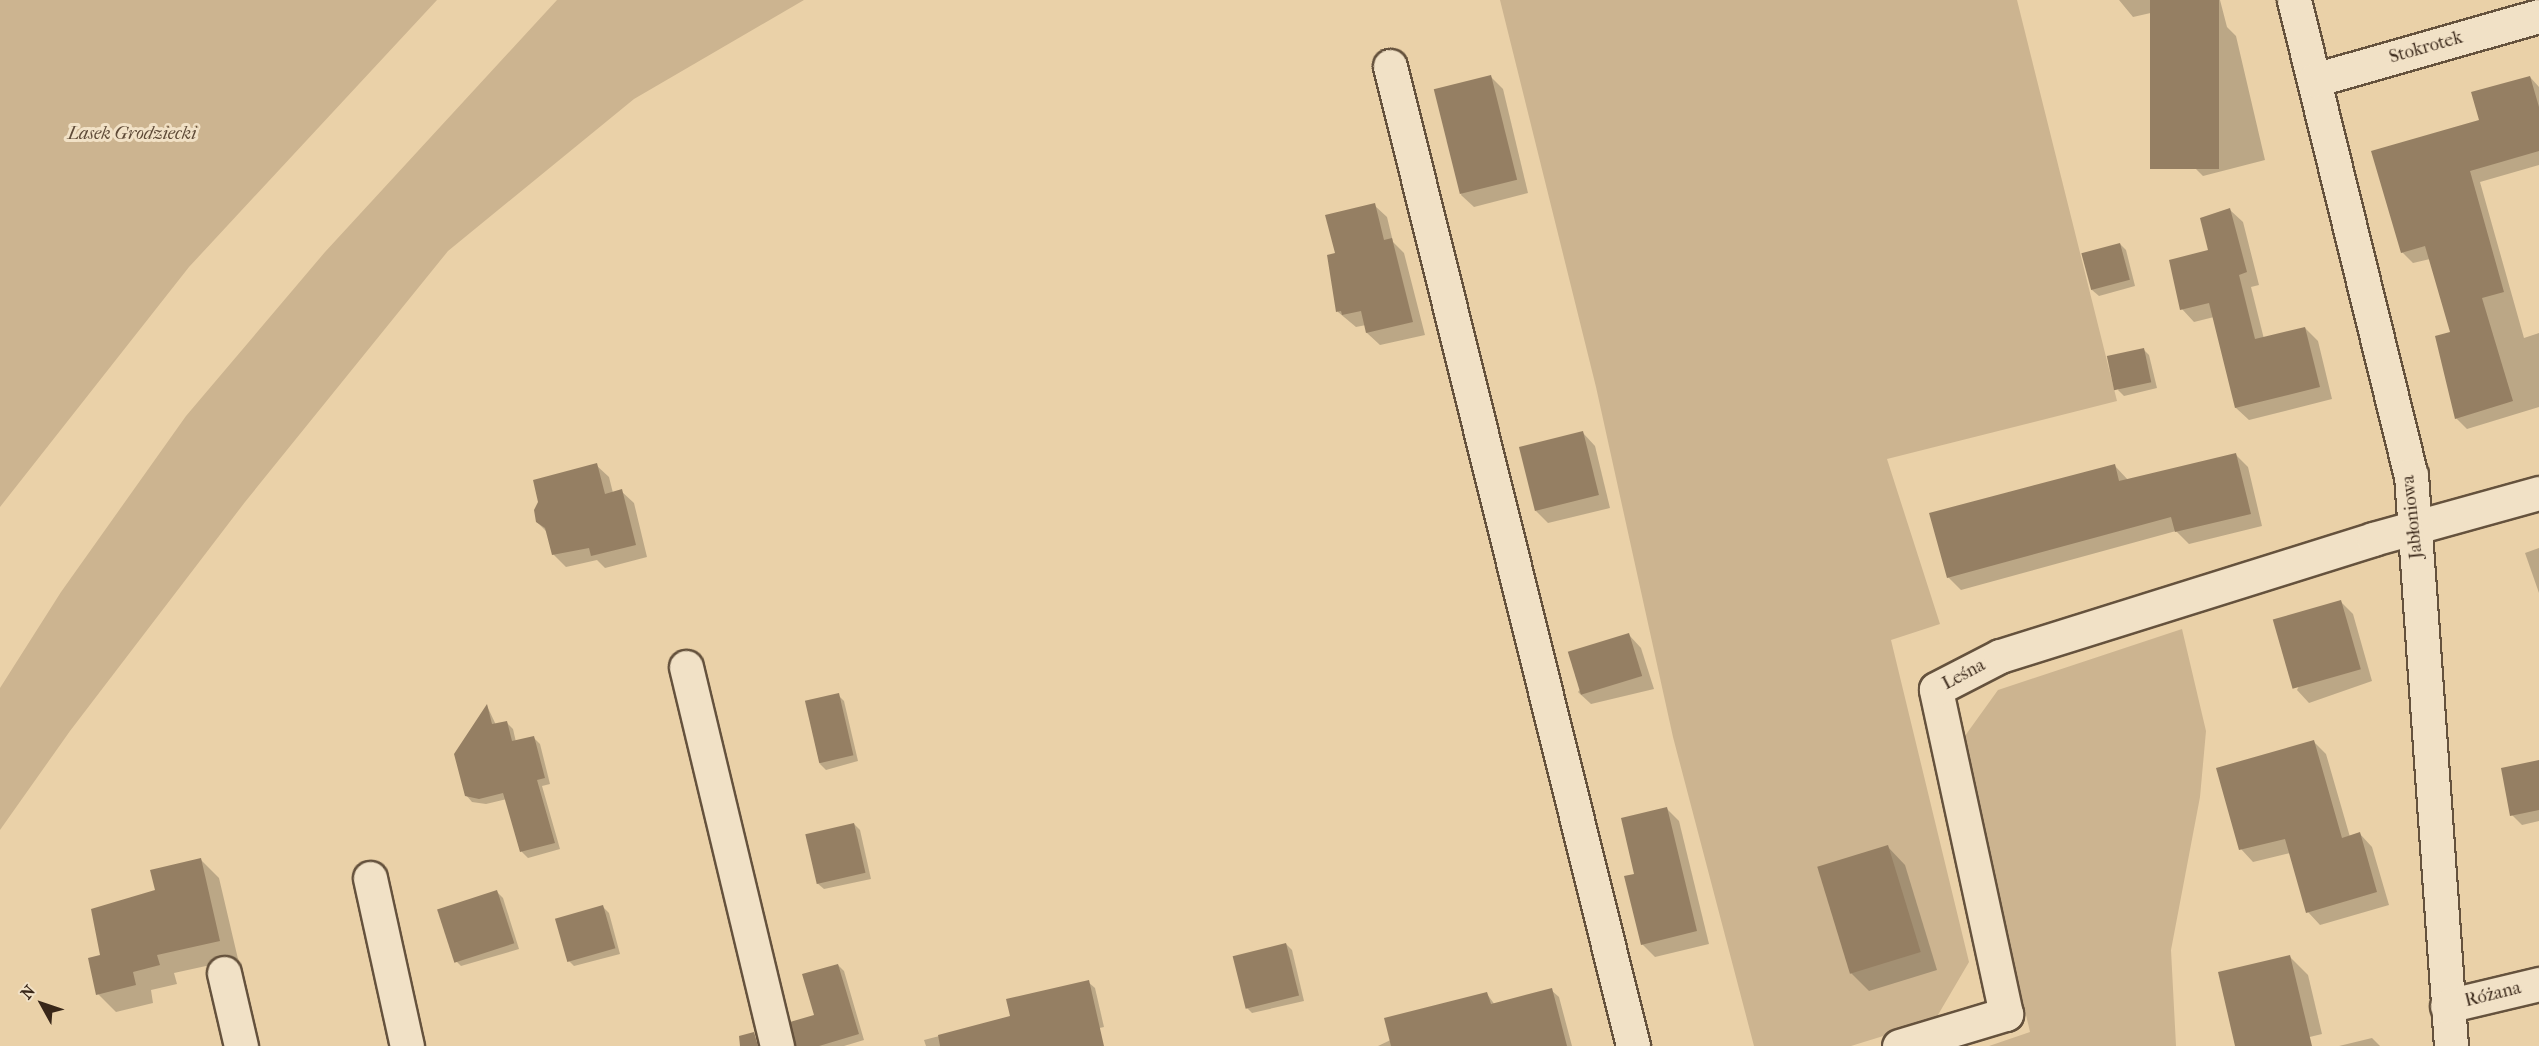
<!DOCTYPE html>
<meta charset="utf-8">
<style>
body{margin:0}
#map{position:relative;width:2539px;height:1046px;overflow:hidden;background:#ead1a8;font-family:"IM FELL French Canon",serif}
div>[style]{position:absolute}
.green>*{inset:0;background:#ccb490}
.shadow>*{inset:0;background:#0003}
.building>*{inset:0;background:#957f63;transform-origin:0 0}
.roads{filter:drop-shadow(2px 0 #65523d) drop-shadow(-2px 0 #65523d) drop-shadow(0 2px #65523d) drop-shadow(0 -2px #65523d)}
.minor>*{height:33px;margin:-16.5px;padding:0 16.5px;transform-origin:16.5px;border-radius:16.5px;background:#f1e1c6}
span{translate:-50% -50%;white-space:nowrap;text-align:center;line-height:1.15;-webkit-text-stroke:6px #f1e1c6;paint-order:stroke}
.street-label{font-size:18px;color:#392719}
.park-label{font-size:18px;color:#5e4a37;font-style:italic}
.north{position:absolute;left:12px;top:974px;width:60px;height:60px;-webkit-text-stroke:4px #f1e1c6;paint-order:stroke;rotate:310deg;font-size:16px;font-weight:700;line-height:24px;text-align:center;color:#392719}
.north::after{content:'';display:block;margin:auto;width:21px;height:27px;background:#392719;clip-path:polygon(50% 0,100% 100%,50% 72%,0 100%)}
</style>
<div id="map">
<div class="green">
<div style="clip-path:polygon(0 0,437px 0,189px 267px,0 507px)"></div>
<div style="clip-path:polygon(557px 0,804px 0,634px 99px,448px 251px,245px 502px,70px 731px,0 830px,0 688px,61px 592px,186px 416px,325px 252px)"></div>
<div style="clip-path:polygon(1500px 0,2017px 0,2117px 401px,1887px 459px,1940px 624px,1891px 640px,1969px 962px,1935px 1020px,1851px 1046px,1754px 1046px,1673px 737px,1596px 387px)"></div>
<div style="clip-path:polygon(2182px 629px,2206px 731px,2200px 797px,2171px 950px,2176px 1046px,1989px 1046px,2030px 1032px,1962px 740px,1998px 690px)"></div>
</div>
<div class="shadow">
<div style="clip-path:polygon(2119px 0,2220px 0,2227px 27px,2236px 36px,2265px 160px,2203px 176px,2191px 164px,2155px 12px,2133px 17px)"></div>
<div style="clip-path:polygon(1491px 77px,1503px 89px,1528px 193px,1474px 207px,1461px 195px)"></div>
<div style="clip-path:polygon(2530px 77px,2539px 87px,2539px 165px,2480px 182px,2524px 338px,2539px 333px,2539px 407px,2467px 429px,2456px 418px,2451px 333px,2430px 259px,2413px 263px,2402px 252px,2481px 121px)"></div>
<div style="clip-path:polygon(1374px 205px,1387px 217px,1393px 242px,1404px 253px,1425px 335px,1380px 345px,1367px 333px,1366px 325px,1356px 327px,1338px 312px,1337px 254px)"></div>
<div style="clip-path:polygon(2230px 210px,2243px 222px,2259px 285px,2251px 287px,2264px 339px,2305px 328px,2318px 341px,2332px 399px,2249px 420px,2236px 408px,2214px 317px,2194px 322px,2182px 309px)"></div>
<div style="clip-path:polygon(2120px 244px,2126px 250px,2135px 286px,2099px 296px,2092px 290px)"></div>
<div style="clip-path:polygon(2143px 349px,2149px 355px,2157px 388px,2124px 396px,2118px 390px)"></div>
<div style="clip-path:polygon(1583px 433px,1595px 446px,1610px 508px,1548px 523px,1536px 511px)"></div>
<div style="clip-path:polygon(2235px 454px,2248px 467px,2262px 526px,2189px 544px,2176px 531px,1961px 590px,1948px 577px,2115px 466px,2128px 480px)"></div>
<div style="clip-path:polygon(596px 465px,609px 477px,613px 493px,621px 491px,634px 503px,647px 557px,605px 568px,597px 560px,566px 567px,553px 554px,547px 532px,537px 522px)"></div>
<div style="clip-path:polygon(2539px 548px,2539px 593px,2525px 553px)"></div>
<div style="clip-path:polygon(2340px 601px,2353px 614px,2372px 681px,2309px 703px,2297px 690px)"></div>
<div style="clip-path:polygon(1629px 635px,1641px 648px,1654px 689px,1591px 704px,1578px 692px)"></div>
<div style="clip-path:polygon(838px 695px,844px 701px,858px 761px,826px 770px,820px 764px)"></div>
<div style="clip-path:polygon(487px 706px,496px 725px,507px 723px,513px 729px,516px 742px,534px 738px,540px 744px,550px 784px,542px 786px,560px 849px,528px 858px,522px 852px,507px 799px,486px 804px,472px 802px,466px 795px)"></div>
<div style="clip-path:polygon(2314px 742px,2326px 754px,2350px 837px,2360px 834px,2372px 847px,2389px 905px,2320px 925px,2308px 912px,2290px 853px,2253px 862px,2241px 849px)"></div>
<div style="clip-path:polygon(2539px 761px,2539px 821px,2522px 825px,2512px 815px)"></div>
<div style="clip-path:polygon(1666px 808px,1679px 821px,1709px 944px,1655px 957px,1642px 944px,1636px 875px)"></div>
<div style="clip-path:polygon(854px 824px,860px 830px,871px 879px,824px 889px,817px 883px)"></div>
<div style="clip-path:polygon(1887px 846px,1905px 865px,1937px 970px,1869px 991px,1851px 973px)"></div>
<div style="clip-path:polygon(201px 860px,219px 878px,238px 959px,174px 973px,177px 984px,151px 990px,153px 1003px,116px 1012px,98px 994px,102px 956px,157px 891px)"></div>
<div style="clip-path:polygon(497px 892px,503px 898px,519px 949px,461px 966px,455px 960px)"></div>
<div style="clip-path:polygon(603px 907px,609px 913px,620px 954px,574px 966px,568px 960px)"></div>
<div style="clip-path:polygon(1286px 944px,1292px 950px,1304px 1001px,1252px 1013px,1246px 1007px)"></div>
<div style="clip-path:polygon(2289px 956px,2308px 975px,2322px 1034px,2272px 1046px,2247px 1046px)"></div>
<div style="clip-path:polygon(838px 965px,844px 971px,864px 1040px,844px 1046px,795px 1046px,816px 1016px)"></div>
<div style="clip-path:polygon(1088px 982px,1095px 988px,1104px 1027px,1023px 1045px)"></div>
<div style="clip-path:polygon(1551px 990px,1559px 997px,1572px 1046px,1378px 1046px,1487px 994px,1495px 1005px)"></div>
<div style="clip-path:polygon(1005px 1019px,1015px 1046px,926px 1046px,924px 1040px)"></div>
<div style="clip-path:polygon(2372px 1038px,2380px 1046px,2339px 1046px)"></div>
</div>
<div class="building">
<div style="left:2150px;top:0;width:69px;height:169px"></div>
<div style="left:1491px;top:75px;width:108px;height:59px;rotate:76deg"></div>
<div style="clip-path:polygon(2530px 76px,2539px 107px,2539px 151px,2470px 171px,2504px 292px,2482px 298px,2513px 401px,2455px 419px,2435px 336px,2450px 332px,2425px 246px,2401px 253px,2371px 151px,2479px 120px,2471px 92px)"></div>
<div style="clip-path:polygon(1375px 203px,1384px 240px,1392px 238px,1413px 322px,1366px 333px,1361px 311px,1342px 315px,1341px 311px,1336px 312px,1327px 255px,1335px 253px,1325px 215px)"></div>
<div style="clip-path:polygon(2230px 208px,2247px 272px,2239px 275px,2255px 339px,2305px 327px,2320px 387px,2235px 408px,2209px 303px,2180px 310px,2169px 260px,2208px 250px,2200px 218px)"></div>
<div style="left:2120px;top:243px;width:38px;height:40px;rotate:75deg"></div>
<div style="left:2144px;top:348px;width:35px;height:38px;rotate:78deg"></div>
<div style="left:1583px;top:431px;width:66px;height:66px;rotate:76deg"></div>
<div style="clip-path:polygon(2236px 453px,2251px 514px,2175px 532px,2171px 517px,1947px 578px,1929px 513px,2115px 464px,2119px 481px)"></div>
<div style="clip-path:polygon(597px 463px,605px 494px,622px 489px,636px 545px,591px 556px,589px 548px,552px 555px,545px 528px,536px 522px,534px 510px,538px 502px,533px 480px)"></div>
<div style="left:2341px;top:600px;width:72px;height:71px;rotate:74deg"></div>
<div style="left:1629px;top:633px;width:45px;height:64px;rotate:73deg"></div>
<div style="left:839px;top:693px;width:64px;height:35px;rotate:77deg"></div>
<div style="clip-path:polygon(487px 704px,492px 724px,507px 721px,512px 741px,534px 736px,545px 778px,537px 780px,555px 843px,520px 852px,503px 793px,479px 799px,465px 796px,454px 754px)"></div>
<div style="clip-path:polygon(2314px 740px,2342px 838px,2360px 832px,2377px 892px,2306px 913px,2285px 839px,2239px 850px,2216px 768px)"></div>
<div style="clip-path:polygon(2539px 760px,2539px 810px,2510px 816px,2501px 768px)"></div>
<div style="clip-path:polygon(1667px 807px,1697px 931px,1641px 945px,1624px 876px,1634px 874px,1621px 818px)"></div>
<div style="left:854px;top:823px;width:51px;height:50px;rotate:77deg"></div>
<div style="left:1888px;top:845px;width:112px;height:74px;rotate:73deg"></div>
<div style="clip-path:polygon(201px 858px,220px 941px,157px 955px,160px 965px,133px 972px,136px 985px,96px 995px,88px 958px,100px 955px,91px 909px,155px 890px,150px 870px)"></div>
<div style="left:497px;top:890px;width:56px;height:63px;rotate:72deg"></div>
<div style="left:603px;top:905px;width:45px;height:50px;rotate:74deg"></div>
<div style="left:1286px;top:943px;width:54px;height:55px;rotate:76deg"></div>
<div style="clip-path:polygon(2290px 955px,2312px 1046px,2235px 1046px,2218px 972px)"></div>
<div style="clip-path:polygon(838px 964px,859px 1034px,819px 1046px,795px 1046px,790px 1022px,814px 1015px,802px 974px)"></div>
<div style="clip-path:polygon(1089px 980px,1104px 1046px,940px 1046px,938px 1035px,1010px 1016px,1006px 999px)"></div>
<div style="clip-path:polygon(1552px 988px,1567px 1046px,1391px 1046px,1384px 1018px,1487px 992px,1491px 1004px)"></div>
<div style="clip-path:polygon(754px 1032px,758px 1046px,740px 1046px,739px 1036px)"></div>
</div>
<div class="roads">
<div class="minor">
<div style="left:2294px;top:0;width:489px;rotate:76.2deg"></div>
<div style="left:2411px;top:475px;width:572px;rotate:85.99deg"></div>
<div style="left:1390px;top:66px;width:1010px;rotate:76.07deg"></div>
<div style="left:2314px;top:80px;width:234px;rotate:-15.9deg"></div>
<div style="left:686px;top:667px;width:390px;rotate:76.5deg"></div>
<div style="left:370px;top:878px;width:172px;rotate:77.6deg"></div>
<div style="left:224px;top:973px;width:75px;rotate:76.9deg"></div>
<div style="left:2447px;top:1006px;width:95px;rotate:-13.4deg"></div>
<div style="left:1899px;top:1046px;width:112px;rotate:-16.7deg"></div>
<div style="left:2006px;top:1014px;width:332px;rotate:-102.2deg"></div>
<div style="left:1936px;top:689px;width:72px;rotate:-27.3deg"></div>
<div style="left:2000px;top:656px;width:391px;rotate:-17.4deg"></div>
<div style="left:2373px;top:539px;width:172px;rotate:-15.5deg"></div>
</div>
</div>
<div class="street-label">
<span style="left:2426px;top:48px;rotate:-16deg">Stokrotek</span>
<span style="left:2413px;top:517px;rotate:-96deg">Jabłoniowa</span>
<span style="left:1964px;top:675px;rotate:-28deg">Leśna</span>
<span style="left:2493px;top:995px;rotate:-14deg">Różana</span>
</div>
<div class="park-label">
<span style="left:132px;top:134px">Lasek Grodziecki</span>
</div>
<div class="north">N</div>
</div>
